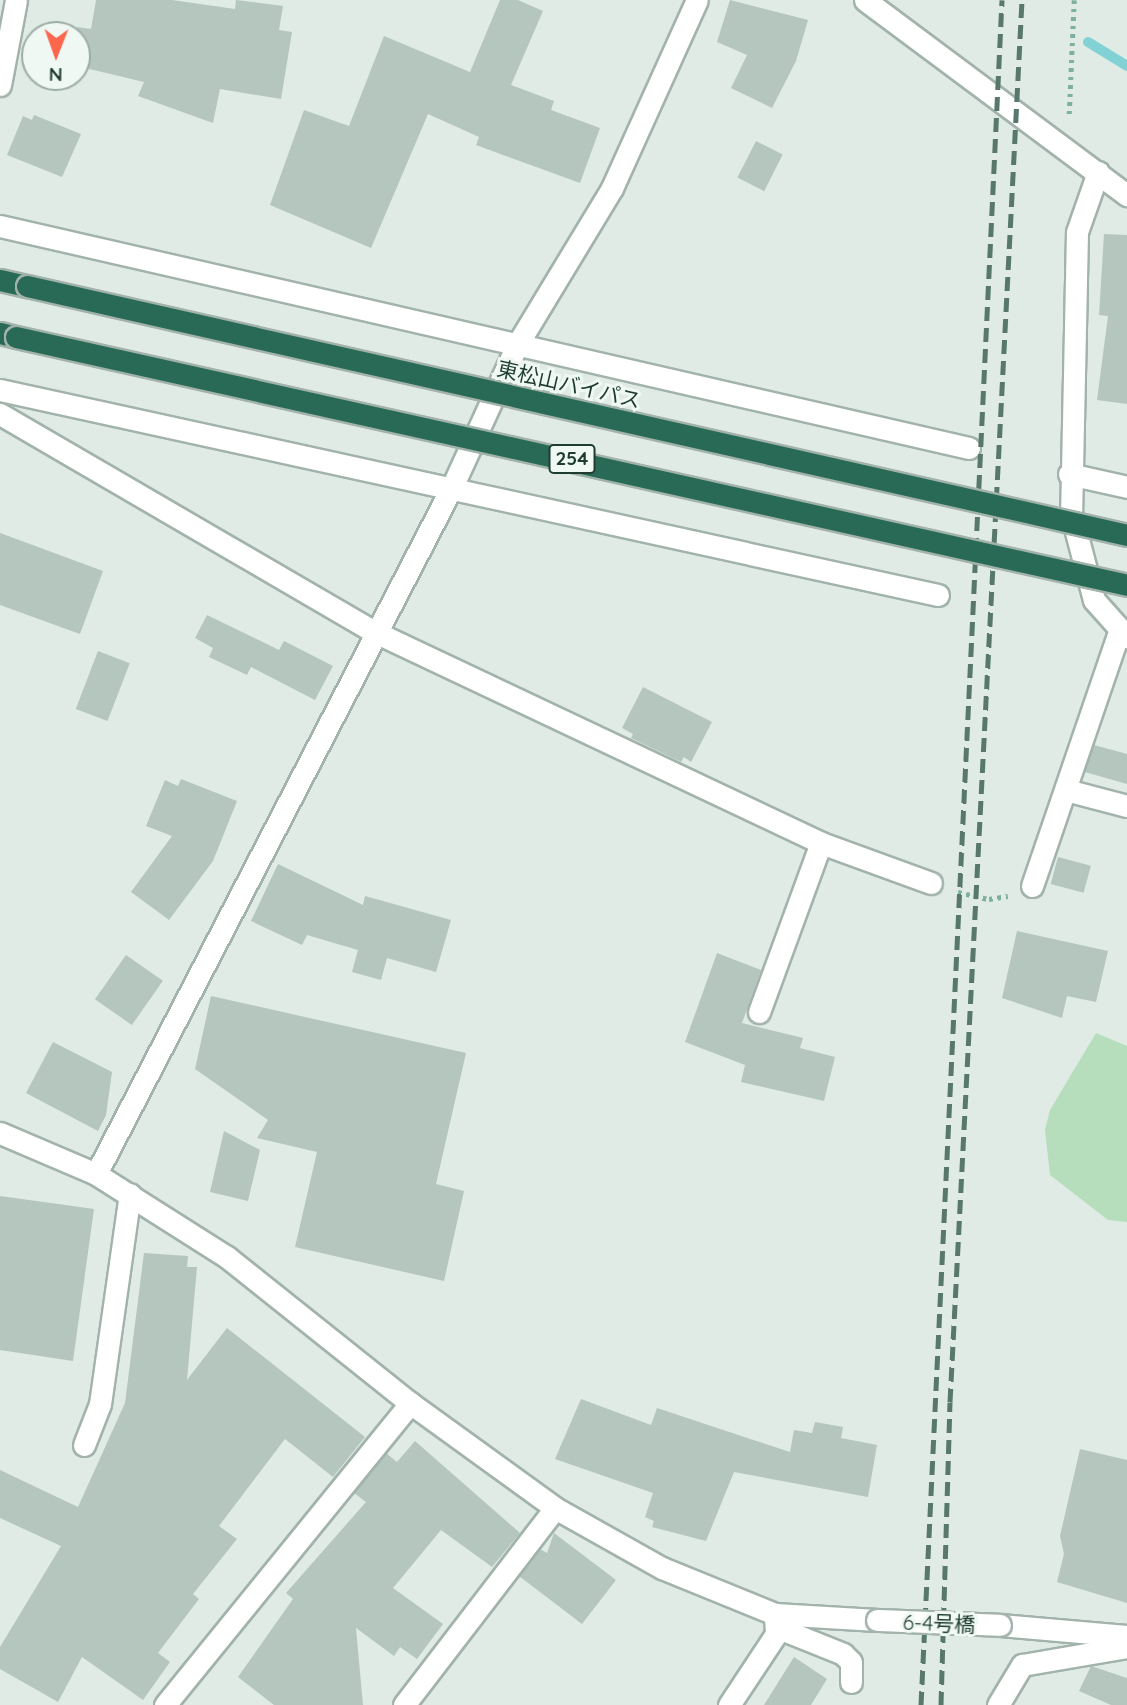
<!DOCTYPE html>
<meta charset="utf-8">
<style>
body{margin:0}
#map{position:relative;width:1127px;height:1705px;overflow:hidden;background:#dfebe4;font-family:Quicksand,"Noto Sans JP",sans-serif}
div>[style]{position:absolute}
.green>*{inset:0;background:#b6debd}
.stream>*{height:10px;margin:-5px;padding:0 5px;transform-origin:5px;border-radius:5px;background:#82d1d5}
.building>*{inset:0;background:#b4c6bd;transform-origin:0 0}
.path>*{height:4.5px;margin-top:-2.25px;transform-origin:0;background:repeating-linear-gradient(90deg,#7db19b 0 3.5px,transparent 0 8.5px)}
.roads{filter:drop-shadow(2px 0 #a2b3ab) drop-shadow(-2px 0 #a2b3ab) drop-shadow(0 2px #a2b3ab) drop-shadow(0 -2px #a2b3ab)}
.minor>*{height:21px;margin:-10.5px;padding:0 10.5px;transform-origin:10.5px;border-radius:10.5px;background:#fff}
.highway>*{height:21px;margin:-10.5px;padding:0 10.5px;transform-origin:10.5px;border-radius:10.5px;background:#296a56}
.rail>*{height:5px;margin-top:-2.5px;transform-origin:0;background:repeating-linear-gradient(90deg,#59786d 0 14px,transparent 0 21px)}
.bridges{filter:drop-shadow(2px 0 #a2b3ab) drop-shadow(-2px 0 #a2b3ab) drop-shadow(0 2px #a2b3ab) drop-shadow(0 -2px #a2b3ab)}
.minor-bridge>*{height:21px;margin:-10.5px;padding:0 10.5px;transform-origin:10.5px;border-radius:10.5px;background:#fff}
.highway-bridge>*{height:21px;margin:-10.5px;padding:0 10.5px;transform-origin:10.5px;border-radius:10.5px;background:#296a56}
span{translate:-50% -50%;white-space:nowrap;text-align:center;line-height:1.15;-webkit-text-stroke:6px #eff8f3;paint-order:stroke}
.shield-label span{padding:2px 5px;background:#eff8f3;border:2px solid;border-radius:5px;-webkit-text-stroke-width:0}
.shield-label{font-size:19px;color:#1f3c31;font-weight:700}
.street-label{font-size:21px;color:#1f3c31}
.north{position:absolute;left:21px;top:21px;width:70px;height:70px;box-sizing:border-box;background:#eff8f3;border:2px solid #9cada5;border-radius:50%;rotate:181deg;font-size:19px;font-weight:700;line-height:28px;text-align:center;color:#1f3c31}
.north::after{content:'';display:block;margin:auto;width:24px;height:32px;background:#fb664d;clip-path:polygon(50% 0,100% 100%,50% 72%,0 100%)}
</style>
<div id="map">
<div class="green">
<div style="clip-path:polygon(1096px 1033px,1127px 1046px,1127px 1222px,1108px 1220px,1050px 1175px,1045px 1130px,1050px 1110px)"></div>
</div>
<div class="stream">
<div style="left:1088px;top:42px;width:46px;rotate:31.6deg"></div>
</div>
<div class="building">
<div style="clip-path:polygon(96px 0,172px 0,235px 9px,236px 0,283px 6px,279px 30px,292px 32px,281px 99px,220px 89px,213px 123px,138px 96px,144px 82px,77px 66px,77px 27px,91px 29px)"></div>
<div style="clip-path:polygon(500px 0,518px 0,543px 11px,511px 85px,554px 101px,551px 110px,600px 128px,580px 183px,476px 145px,479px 137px,428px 114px,371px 248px,270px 205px,304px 110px,349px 126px,384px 36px,470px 72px)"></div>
<div style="clip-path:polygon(730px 0,808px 20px,796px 61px,772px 108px,731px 88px,747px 55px,717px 42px)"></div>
<div style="clip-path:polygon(34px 115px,81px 134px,62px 177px,7px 155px,23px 116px,32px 120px)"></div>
<div style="left:756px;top:141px;width:30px;height:41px;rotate:27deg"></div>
<div style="clip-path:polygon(1104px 234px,1127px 235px,1127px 404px,1097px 400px,1108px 316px,1099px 315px)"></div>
<div style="clip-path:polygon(0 533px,103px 571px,80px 634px,0 605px)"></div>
<div style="clip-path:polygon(207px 615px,279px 650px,284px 641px,333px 666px,315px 700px,251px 667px,247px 675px,209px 657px,213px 648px,195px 638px)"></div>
<div style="left:98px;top:651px;width:34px;height:62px;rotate:21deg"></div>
<div style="clip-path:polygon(643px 687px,712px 722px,691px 762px,684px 757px,681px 762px,631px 738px,633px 734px,622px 728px)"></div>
<div style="clip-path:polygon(1094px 745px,1127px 754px,1127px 784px,1085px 772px)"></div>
<div style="clip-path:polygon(181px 779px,237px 801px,213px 861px,169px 920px,131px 892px,172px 836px,146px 826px,165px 780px,178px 786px)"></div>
<div style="left:1058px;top:857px;width:34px;height:28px;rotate:15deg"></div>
<div style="clip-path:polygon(278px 864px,363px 905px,365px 896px,451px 920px,436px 972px,387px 958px,381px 980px,352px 972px,358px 950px,307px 935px,302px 945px,251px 921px)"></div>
<div style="clip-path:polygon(1017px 931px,1108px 951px,1096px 1002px,1067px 996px,1062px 1018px,1002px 998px)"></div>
<div style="clip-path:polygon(717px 953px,761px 970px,742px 1023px,803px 1038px,800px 1048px,835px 1057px,824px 1101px,741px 1082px,745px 1065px,685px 1042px)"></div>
<div style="left:126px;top:955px;width:45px;height:54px;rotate:35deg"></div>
<div style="clip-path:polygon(211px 996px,466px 1053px,436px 1184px,464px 1191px,444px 1281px,295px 1247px,317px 1152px,257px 1138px,268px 1120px,195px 1069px)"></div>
<div style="clip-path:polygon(53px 1042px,112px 1072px,106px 1115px,98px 1131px,26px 1093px)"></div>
<div style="clip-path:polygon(224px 1131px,260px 1150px,248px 1201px,210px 1192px)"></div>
<div style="clip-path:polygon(0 1196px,94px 1209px,73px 1361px,0 1350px)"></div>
<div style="clip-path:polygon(144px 1253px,188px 1256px,187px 1267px,197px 1267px,187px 1380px,227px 1328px,365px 1437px,333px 1477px,285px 1439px,219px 1526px,237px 1539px,193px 1594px,199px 1599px,158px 1653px,170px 1662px,143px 1700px,82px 1657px,58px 1702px,0 1669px,0 1647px,61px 1546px,0 1518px,0 1470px,78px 1507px,125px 1403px)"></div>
<div style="clip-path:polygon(581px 1399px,651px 1425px,657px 1408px,790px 1452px,794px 1430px,812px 1433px,815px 1422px,843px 1427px,841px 1438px,877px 1445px,868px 1497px,734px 1472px,706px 1541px,652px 1527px,654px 1521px,645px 1517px,653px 1493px,555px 1459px)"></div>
<div style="clip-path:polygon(415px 1441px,520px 1533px,492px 1567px,441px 1530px,393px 1588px,443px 1624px,417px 1659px,400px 1647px,394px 1656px,356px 1628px,363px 1705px,274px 1705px,238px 1677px,293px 1599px,286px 1593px,366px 1502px,354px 1493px,386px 1453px,397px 1462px)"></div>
<div style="clip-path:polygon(1080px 1449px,1127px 1460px,1127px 1603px,1057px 1582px,1064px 1554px,1060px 1536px)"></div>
<div style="clip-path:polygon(554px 1533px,616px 1580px,582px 1624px,519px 1576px,540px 1549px,547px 1553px)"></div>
<div style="clip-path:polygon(794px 1657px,827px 1679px,811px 1705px,764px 1705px)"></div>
<div style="clip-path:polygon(1091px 1666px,1127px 1678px,1127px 1705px,1111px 1705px,1079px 1691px)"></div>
</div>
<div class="path">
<div style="left:1069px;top:114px;width:114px;rotate:-87.5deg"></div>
<div style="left:958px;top:892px;width:32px;rotate:13deg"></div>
<div style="left:989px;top:899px;width:19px;rotate:-9deg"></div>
</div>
<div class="roads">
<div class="minor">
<div style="left:865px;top:0;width:327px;rotate:36.7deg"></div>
<div style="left:0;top:85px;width:86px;rotate:-79.3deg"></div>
<div style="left:1098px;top:172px;width:64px;rotate:109.3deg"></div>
<div style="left:1077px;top:232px;width:281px;rotate:91.2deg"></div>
<div style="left:1071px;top:513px;width:90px;rotate:75.2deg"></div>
<div style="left:1094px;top:600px;width:50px;rotate:48.3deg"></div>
<div style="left:0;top:226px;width:994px;rotate:12.9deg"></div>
<div style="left:0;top:390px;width:960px;rotate:12.33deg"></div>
<div style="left:0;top:414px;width:436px;rotate:30.2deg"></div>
<div style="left:377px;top:633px;width:491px;rotate:25.3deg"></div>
<div style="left:821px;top:843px;width:117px;rotate:20deg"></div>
<div style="left:1069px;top:474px;width:59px;rotate:12.6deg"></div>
<div style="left:1066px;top:790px;width:63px;rotate:14.7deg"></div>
<div style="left:1032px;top:886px;width:268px;rotate:-71.1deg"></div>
<div style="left:759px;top:1012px;width:180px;rotate:-69.9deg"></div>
<div style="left:0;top:1133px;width:104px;rotate:23.1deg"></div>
<div style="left:96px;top:1174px;width:155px;rotate:32.4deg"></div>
<div style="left:227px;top:1257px;width:234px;rotate:38.6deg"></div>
<div style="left:410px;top:1403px;width:179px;rotate:35.9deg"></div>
<div style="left:555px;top:1508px;width:123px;rotate:29.3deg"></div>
<div style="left:662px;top:1568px;width:122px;rotate:22.2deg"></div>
<div style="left:775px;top:1614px;width:102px;rotate:3.4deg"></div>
<div style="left:96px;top:1174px;width:774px;rotate:-62.61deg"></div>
<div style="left:452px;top:487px;width:156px;rotate:-65.4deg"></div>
<div style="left:517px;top:345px;width:184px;rotate:-58.8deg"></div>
<div style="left:612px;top:188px;width:206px;rotate:-65.7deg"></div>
<div style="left:84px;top:1445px;width:44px;rotate:-68.7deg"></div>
<div style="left:100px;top:1404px;width:212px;rotate:-81.9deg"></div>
<div style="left:1000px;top:1625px;width:127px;rotate:5deg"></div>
<div style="left:776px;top:1627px;width:72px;rotate:21.9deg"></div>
<div style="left:843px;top:1654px;width:11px;rotate:45deg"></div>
<div style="left:851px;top:1662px;width:20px;rotate:90deg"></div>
<div style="left:165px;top:1705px;width:389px;rotate:-50.9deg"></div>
<div style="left:404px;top:1705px;width:248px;rotate:-52.5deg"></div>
<div style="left:729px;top:1705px;width:85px;rotate:-56.5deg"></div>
<div style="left:776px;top:1634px;width:20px;rotate:-93deg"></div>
<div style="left:998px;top:1705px;width:47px;rotate:-59deg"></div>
<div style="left:1022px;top:1665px;width:107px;rotate:-9.7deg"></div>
</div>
<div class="highway">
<div style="left:0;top:280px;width:28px;rotate:13deg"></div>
<div style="left:0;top:333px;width:16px;rotate:14deg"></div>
</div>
</div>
<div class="rail">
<div style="left:921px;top:1705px;width:1707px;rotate:-87.28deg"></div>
<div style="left:941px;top:1705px;width:303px;rotate:-88.3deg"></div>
<div style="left:950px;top:1402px;width:1404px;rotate:-87.06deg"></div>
</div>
<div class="bridges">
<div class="minor-bridge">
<div style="left:877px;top:1620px;width:123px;rotate:2.3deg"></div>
</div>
<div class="highway-bridge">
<div style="left:27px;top:286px;width:1128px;rotate:12.75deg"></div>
<div style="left:16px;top:337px;width:1138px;rotate:12.58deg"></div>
</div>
</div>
<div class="shield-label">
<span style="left:572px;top:459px">254</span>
</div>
<div class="street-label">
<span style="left:569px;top:384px;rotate:13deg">東松山バイパス</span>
<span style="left:939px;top:1623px;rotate:2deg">6-4号橋</span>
</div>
<div class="north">N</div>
</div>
